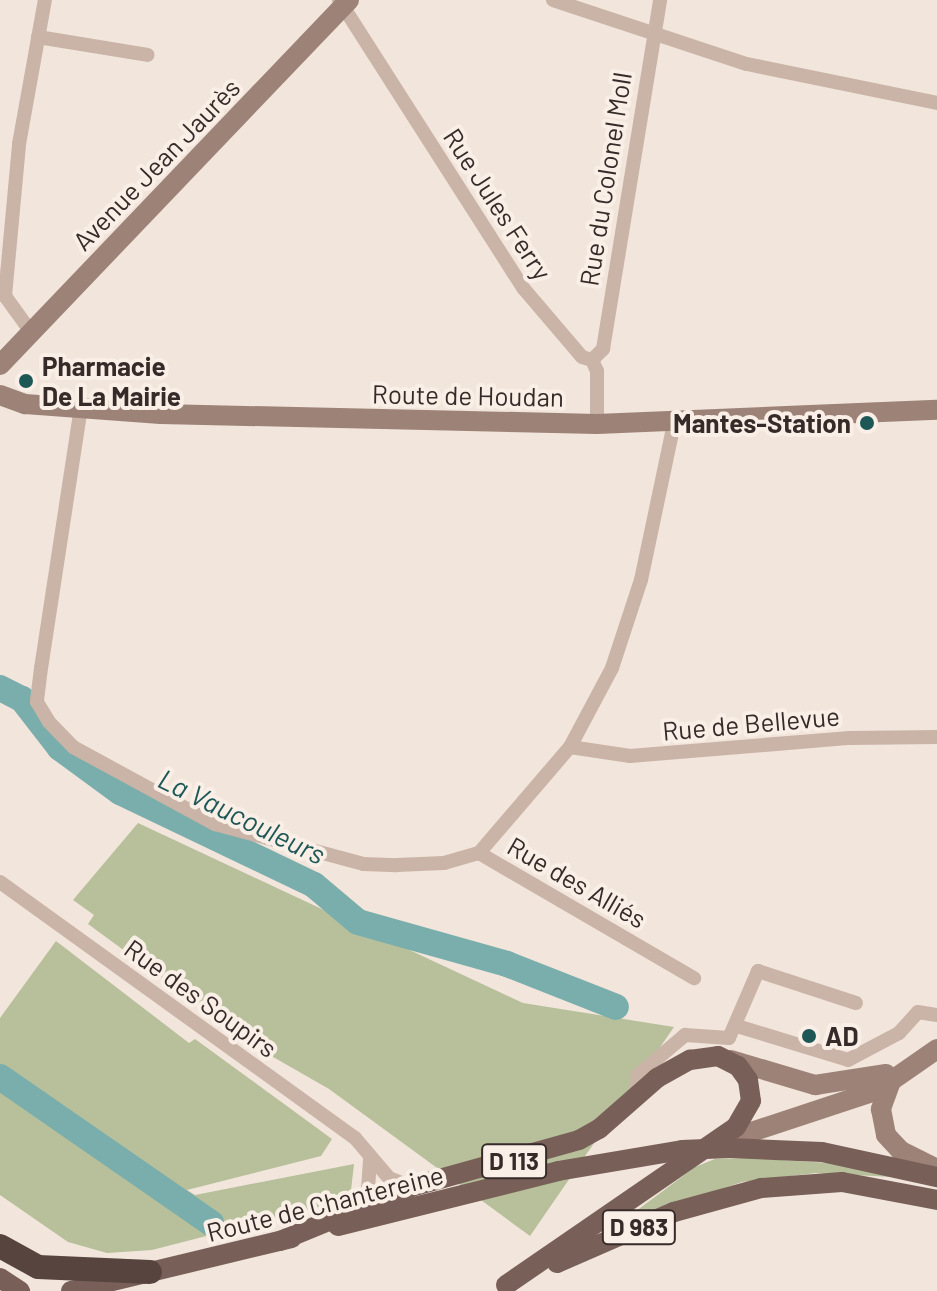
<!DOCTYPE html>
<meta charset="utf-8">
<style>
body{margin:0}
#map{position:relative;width:937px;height:1291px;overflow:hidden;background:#f2e5db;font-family:Barlow,sans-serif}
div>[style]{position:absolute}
.green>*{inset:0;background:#b7c09b}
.river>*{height:26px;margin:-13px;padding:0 13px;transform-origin:13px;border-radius:13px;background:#7aaeac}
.minor>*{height:14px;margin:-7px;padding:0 7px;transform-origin:7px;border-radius:7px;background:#cab4a7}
.secondary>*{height:20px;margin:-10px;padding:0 10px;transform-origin:10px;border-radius:10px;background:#9d8278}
.primary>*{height:20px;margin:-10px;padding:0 10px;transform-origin:10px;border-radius:10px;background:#786059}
.motorway>*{height:24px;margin:-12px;padding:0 12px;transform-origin:12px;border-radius:12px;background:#57443f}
.primary-bridge>*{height:20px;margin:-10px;padding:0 10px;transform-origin:10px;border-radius:10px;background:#786059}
.dots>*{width:22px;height:22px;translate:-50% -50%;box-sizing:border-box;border:4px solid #f9efe7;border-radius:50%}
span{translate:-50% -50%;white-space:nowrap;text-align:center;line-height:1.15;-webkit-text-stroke:8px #f9efe7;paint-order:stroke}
.shield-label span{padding:2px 6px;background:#f9efe7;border:2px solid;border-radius:6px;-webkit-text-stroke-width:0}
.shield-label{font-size:24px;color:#362b28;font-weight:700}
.street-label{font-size:26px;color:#362b28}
.poi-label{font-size:26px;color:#362b28;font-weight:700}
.left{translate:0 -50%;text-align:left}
.right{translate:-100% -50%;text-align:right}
.water-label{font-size:28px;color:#1d5756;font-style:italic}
</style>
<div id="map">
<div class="green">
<div style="clip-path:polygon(138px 823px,523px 1003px,674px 1027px,530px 1236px,329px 1089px,242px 1039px,248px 1029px,225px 1012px,219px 1020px,88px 924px,94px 915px,73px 900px)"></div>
<div style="clip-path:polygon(56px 941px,189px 1043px,195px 1039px,332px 1139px,321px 1156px,187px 1190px,195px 1195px,354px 1164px,350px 1199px,152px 1250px,107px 1253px,68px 1242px,0 1195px,0 1018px)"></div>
<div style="clip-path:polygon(746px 1158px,831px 1163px,893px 1177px,816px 1173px,742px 1182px,620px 1223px,695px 1167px,715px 1159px)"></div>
</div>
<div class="river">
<div style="left:0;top:688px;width:25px;rotate:27deg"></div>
<div style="left:22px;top:699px;width:62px;rotate:52.2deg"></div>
<div style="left:60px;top:748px;width:74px;rotate:36.3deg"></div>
<div style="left:120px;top:792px;width:215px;rotate:25.6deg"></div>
<div style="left:314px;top:885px;width:57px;rotate:40.1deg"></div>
<div style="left:358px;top:922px;width:155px;rotate:15.7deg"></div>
<div style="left:507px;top:964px;width:117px;rotate:21.5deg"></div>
<div style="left:0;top:1077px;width:257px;rotate:34.7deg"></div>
</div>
<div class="minor">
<div style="left:339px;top:0;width:343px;rotate:57.4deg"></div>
<div style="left:524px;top:289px;width:89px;rotate:49.5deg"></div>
<div style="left:582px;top:357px;width:10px;rotate:17deg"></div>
<div style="left:592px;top:360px;width:12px;rotate:66deg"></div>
<div style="left:597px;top:371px;width:53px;rotate:90deg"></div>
<div style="left:553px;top:0;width:204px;rotate:18.3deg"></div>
<div style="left:747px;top:64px;width:194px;rotate:11.6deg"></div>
<div style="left:38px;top:37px;width:111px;rotate:9.3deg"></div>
<div style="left:31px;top:332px;width:44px;rotate:-125.8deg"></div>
<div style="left:5px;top:296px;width:153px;rotate:-84.7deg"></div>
<div style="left:19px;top:144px;width:146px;rotate:-79.8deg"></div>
<div style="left:592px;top:360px;width:16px;rotate:-45deg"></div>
<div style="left:603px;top:349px;width:354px;rotate:-80.7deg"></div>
<div style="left:81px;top:407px;width:264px;rotate:98.7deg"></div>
<div style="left:41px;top:668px;width:34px;rotate:97deg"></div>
<div style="left:37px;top:702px;width:23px;rotate:59deg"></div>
<div style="left:49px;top:722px;width:35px;rotate:46deg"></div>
<div style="left:73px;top:747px;width:162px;rotate:28.5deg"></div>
<div style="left:215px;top:824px;width:153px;rotate:15.1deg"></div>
<div style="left:363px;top:864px;width:34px;rotate:2deg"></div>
<div style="left:397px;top:865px;width:47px;rotate:-2.4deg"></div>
<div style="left:444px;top:863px;width:36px;rotate:-16deg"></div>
<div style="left:479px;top:853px;width:140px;rotate:-49.4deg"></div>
<div style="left:570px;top:747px;width:89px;rotate:-62deg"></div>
<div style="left:612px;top:668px;width:93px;rotate:-71.8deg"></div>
<div style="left:641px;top:580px;width:160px;rotate:-78.1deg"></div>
<div style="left:570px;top:747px;width:61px;rotate:8.5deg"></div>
<div style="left:630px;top:756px;width:221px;rotate:-4.7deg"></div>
<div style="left:850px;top:738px;width:87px;rotate:-0.7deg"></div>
<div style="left:479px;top:853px;width:249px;rotate:30.2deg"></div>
<div style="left:0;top:882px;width:438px;rotate:35.8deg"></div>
<div style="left:355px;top:1138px;width:52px;rotate:49.6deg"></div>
<div style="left:389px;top:1178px;width:24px;rotate:22deg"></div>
<div style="left:737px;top:1026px;width:116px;rotate:17deg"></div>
<div style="left:848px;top:1060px;width:58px;rotate:-27.9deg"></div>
<div style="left:899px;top:1033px;width:28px;rotate:-48deg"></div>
<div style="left:918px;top:1012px;width:19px;rotate:9deg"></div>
<div style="left:729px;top:1038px;width:73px;rotate:-66.6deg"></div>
<div style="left:758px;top:971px;width:103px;rotate:18.1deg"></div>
<div style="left:635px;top:1098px;width:23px;rotate:-83deg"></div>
<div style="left:638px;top:1075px;width:62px;rotate:-40.4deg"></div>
<div style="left:685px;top:1035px;width:44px;rotate:3.9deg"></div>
<div style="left:358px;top:1207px;width:21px;rotate:-61deg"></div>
<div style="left:368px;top:1189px;width:32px;rotate:-86deg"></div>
</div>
<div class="secondary">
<div style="left:0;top:365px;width:505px;rotate:-46.28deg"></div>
<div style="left:0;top:395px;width:27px;rotate:20deg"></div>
<div style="left:25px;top:404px;width:136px;rotate:4.2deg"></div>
<div style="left:161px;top:414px;width:436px;rotate:1.3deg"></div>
<div style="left:597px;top:424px;width:340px;rotate:-2.4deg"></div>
<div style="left:731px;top:1060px;width:88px;rotate:16.6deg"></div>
<div style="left:815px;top:1085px;width:72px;rotate:-8.8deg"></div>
<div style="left:890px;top:1084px;width:27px;rotate:110deg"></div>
<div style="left:881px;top:1109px;width:26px;rotate:79deg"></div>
<div style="left:886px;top:1135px;width:22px;rotate:47deg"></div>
<div style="left:901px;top:1151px;width:40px;rotate:26.6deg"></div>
<div style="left:721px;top:1142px;width:165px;rotate:-18.3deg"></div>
<div style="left:878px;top:1090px;width:72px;rotate:-34.8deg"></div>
</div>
<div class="primary">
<div style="left:730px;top:1148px;width:92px;rotate:2.5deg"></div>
<div style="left:822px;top:1152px;width:118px;rotate:12.3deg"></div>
<div style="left:338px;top:1226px;width:227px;rotate:-14deg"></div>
<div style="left:558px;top:1171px;width:126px;rotate:-9.6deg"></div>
<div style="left:280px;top:1241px;width:142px;rotate:-22.4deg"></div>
<div style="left:411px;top:1187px;width:174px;rotate:-15.6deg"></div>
<div style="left:579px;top:1140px;width:23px;rotate:-29deg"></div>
<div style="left:599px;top:1129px;width:77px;rotate:-41.3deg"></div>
<div style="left:657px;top:1078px;width:38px;rotate:-29deg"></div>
<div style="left:690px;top:1060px;width:28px;rotate:-8deg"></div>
<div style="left:718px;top:1056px;width:22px;rotate:27deg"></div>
<div style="left:738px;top:1066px;width:17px;rotate:54deg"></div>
<div style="left:748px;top:1080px;width:21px;rotate:82deg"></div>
<div style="left:751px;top:1101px;width:30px;rotate:120deg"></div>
<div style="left:736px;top:1127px;width:279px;rotate:145.5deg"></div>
<div style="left:557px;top:1263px;width:128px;rotate:-23.6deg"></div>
<div style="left:674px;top:1212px;width:90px;rotate:-15.4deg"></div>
<div style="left:761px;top:1188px;width:81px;rotate:-4.2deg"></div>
<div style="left:842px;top:1182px;width:97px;rotate:10.7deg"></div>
<div style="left:0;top:1278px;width:24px;rotate:33deg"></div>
<div style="left:71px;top:1291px;width:227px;rotate:-13.5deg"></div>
</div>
<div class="motorway">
<div style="left:0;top:1246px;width:43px;rotate:28.9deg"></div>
<div style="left:38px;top:1267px;width:112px;rotate:2.6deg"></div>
</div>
<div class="primary-bridge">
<div style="left:682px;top:1150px;width:48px;rotate:-2.4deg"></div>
</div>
<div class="dots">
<div style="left:26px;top:381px;background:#1d5756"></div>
<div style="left:867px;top:423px;background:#1d5756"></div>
<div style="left:809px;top:1036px;background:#1d5756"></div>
</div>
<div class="shield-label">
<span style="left:514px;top:1161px">D 113</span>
<span style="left:639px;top:1227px">D 983</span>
</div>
<div class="street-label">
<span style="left:156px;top:164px;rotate:-46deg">Avenue Jean Jaurès</span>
<span style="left:605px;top:179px;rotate:-81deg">Rue du Colonel Moll</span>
<span style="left:498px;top:204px;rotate:57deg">Rue Jules Ferry</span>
<span style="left:468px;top:395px;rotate:1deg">Route de Houdan</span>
<span style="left:751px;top:723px;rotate:-5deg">Rue de Bellevue</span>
<span style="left:577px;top:882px;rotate:30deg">Rue des Alliés</span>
<span style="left:201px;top:998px;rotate:36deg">Rue des Soupirs</span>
<span style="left:325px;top:1203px;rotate:-14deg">Route de Chantereine</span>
</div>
<div class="poi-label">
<span class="left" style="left:42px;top:381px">Pharmacie<br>De La Mairie</span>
<span class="right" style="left:851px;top:423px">Mantes-Station</span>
<span class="left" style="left:825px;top:1036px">AD</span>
</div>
<div class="water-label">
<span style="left:242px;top:816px;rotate:26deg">La Vaucouleurs</span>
</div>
</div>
